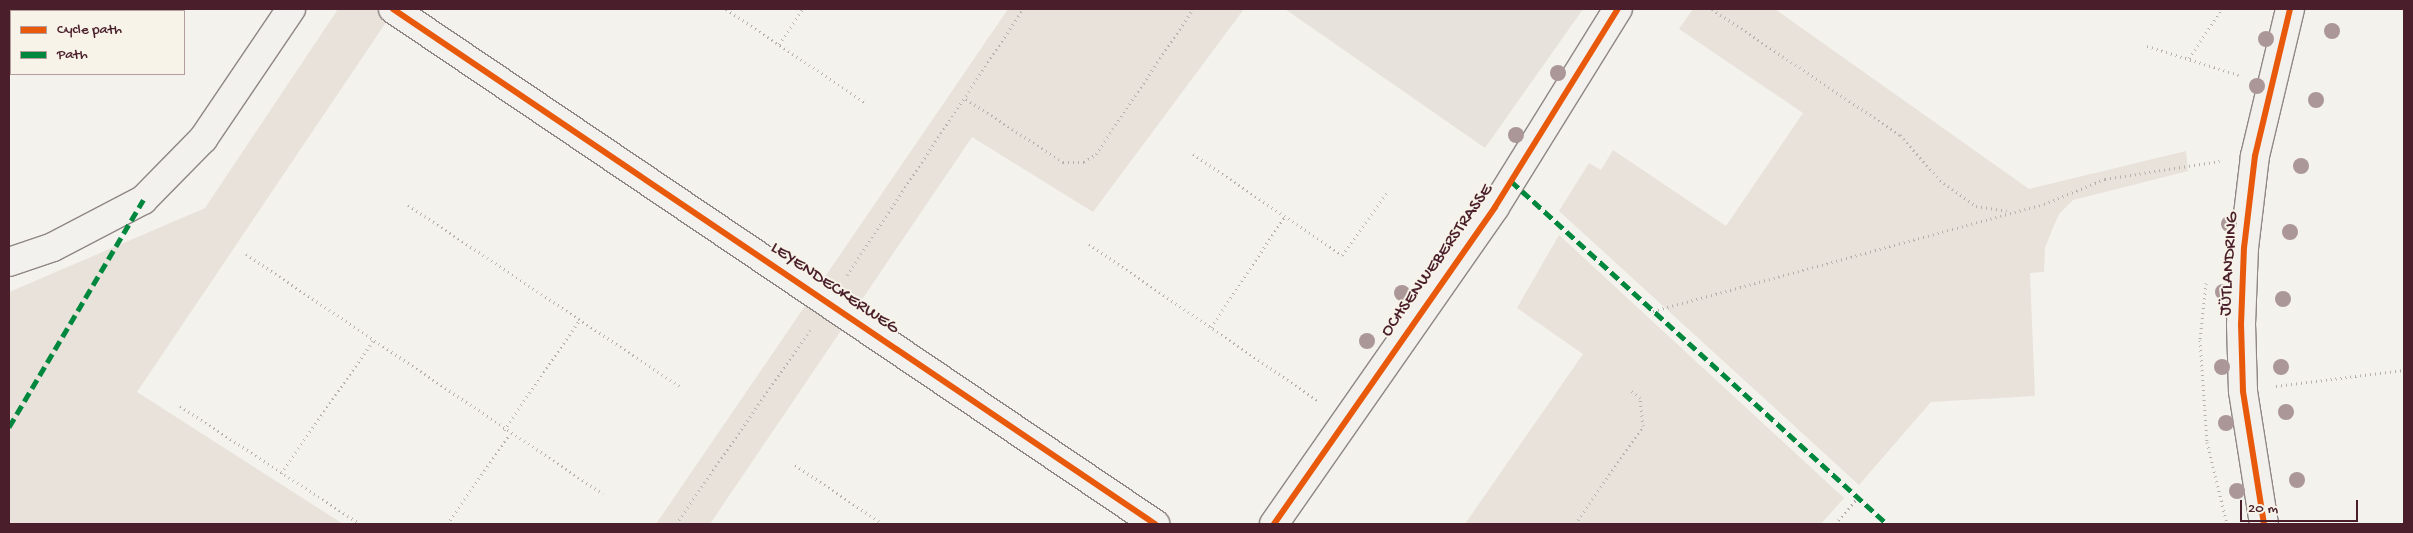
<!DOCTYPE html>
<meta charset="utf-8">
<style>
body{margin:0}
#map{position:relative;width:2413px;height:533px;overflow:hidden;background:#f4f2ec;font-family:"Gochi Hand",sans-serif}
div>[style]{position:absolute}
.built>*{inset:0;background:#e7e2db}
.green>*{inset:0;background:#e8e2da}
.path>*{height:3px;margin-top:-1.5px;transform-origin:0;background:repeating-linear-gradient(90deg,#b6b0ae 0 1px,transparent 0 5px)}
.roads{filter:drop-shadow(1px 0 #8f8685) drop-shadow(-1px 0 #8f8685) drop-shadow(0 1px #8f8685) drop-shadow(0 -1px #8f8685)}
.minor>*{height:28px;margin:-14px;padding:0 14px;transform-origin:14px;border-radius:14px;background:#f2f1ed}
.quiet>*{height:5px;margin-top:-2.5px;transform-origin:0;background:repeating-linear-gradient(90deg,#00873e 0 10px,transparent 0 15px)}
.cycleway>*{height:6px;margin:-3px;padding:0 3px;transform-origin:3px;border-radius:3px;background:#e8590c}
.trees>*{width:16px;height:16px;margin:-8px;border-radius:50%;background:#ab9798}
span{translate:-50% -50%;white-space:nowrap;text-align:center;line-height:1.15;-webkit-text-stroke:4px #f7f3e8;paint-order:stroke}
.street-label{font-size:18px;color:#4a1f2b}
.frame{position:absolute;inset:0;border:10px solid #4a1f2b;pointer-events:none}
.legend{position:absolute;left:10px;top:10px;width:175px;height:65px;box-sizing:border-box;background:#f7f3e8;border:1px solid #b29e9c;margin:0;padding:6px 9px;list-style:none;font-size:15px;color:#4a1f2b}
.legend li{display:flex;align-items:center;gap:10px;height:25px}
.legend b{width:25px;border:1px solid #b29e9c}
.scale{position:absolute;left:2240px;top:500px;width:118px;height:22px;box-sizing:border-box;border:2px solid #4a1f2b;border-top:0;padding-left:6px;font-size:15px;line-height:18px;white-space:nowrap;color:#4a1f2b;-webkit-text-stroke:4px #f7f3e8;paint-order:stroke}
</style>
<div id="map">
<div class="built">
<div style="clip-path:polygon(1285px 9px,1583px 9px,1485px 148px)"></div>
</div>
<div class="green">
<div style="clip-path:polygon(338px 9px,395px 9px,137px 392px,343px 524px,9px 524px,9px 292px,205px 208px)"></div>
<div style="clip-path:polygon(1008px 9px,1244px 9px,1093px 212px,972px 137px,710px 524px,656px 524px)"></div>
<div style="clip-path:polygon(1693px 9px,1775px 9px,2029px 189px,2186px 151px,2188px 171px,2073px 200px,2059px 214px,2052px 230px,2045px 248px,2044px 272px,2030px 273px,2035px 396px,1931px 402px,1859px 485px,1559px 211px,1589px 163px,1601px 170px,1613px 150px,1726px 226px,1803px 113px,1679px 29px)"></div>
<div style="clip-path:polygon(1559px 235px,1844px 498px,1821px 524px,1465px 524px,1583px 354px,1517px 308px)"></div>
</div>
<div class="path">
<div style="left:726px;top:9px;width:169px;rotate:33.9deg"></div>
<div style="left:1712px;top:9px;width:226px;rotate:33.8deg"></div>
<div style="left:1900px;top:135px;width:60px;rotate:48.4deg"></div>
<div style="left:1940px;top:180px;width:44px;rotate:35.8deg"></div>
<div style="left:1976px;top:206px;width:31px;rotate:9deg"></div>
<div style="left:779px;top:44px;width:42px;rotate:-55.6deg"></div>
<div style="left:2147px;top:46px;width:96px;rotate:17.5deg"></div>
<div style="left:2189px;top:58px;width:59px;rotate:-56deg"></div>
<div style="left:966px;top:99px;width:116px;rotate:33deg"></div>
<div style="left:1063px;top:162px;width:21px"></div>
<div style="left:1084px;top:162px;width:14px;rotate:-34deg"></div>
<div style="left:1096px;top:154px;width:174px;rotate:-56.2deg"></div>
<div style="left:1193px;top:154px;width:180px;rotate:34.1deg"></div>
<div style="left:1342px;top:255px;width:80px;rotate:-54.1deg"></div>
<div style="left:408px;top:205px;width:328px;rotate:33.7deg"></div>
<div style="left:1089px;top:244px;width:278px;rotate:34.4deg"></div>
<div style="left:246px;top:254px;width:430px;rotate:33.9deg"></div>
<div style="left:847px;top:275px;width:319px;rotate:-56.5deg"></div>
<div style="left:2206px;top:283px;width:57px;rotate:96deg"></div>
<div style="left:2200px;top:340px;width:102px;rotate:86.1deg"></div>
<div style="left:2207px;top:442px;width:84px;rotate:76.3deg"></div>
<div style="left:1653px;top:311px;width:405px;rotate:-15.3deg"></div>
<div style="left:2044px;top:204px;width:66px;rotate:-22.3deg"></div>
<div style="left:2105px;top:179px;width:116px;rotate:-8.9deg"></div>
<div style="left:1211px;top:327px;width:133px;rotate:-56.3deg"></div>
<div style="left:2276px;top:386px;width:129px;rotate:-7.1deg"></div>
<div style="left:180px;top:406px;width:215px;rotate:33.2deg"></div>
<div style="left:504px;top:430px;width:132px;rotate:-55.5deg"></div>
<div style="left:795px;top:465px;width:106px;rotate:33.8deg"></div>
<div style="left:281px;top:473px;width:161px;rotate:-55.1deg"></div>
<div style="left:447px;top:524px;width:110px;rotate:-55deg"></div>
<div style="left:676px;top:524px;width:236px;rotate:-55.4deg"></div>
<div style="left:1575px;top:524px;width:119px;rotate:-55.2deg"></div>
<div style="left:1643px;top:426px;width:28px;rotate:-96deg"></div>
<div style="left:1640px;top:398px;width:11px;rotate:-142deg"></div>
<div style="left:1835px;top:524px;width:35px;rotate:-49deg"></div>
</div>
<div class="roads">
<div class="minor">
<div style="left:393px;top:9px;width:920px;rotate:34.05deg"></div>
<div style="left:9px;top:262px;width:46px;rotate:-18.8deg"></div>
<div style="left:53px;top:247px;width:102px;rotate:-27.6deg"></div>
<div style="left:143px;top:200px;width:86px;rotate:-45.5deg"></div>
<div style="left:203px;top:139px;width:157px;rotate:-55.9deg"></div>
<div style="left:1274px;top:524px;width:386px;rotate:-55.1deg"></div>
<div style="left:1495px;top:207px;width:233px;rotate:-58.2deg"></div>
<div style="left:2264px;top:524px;width:135px;rotate:-99deg"></div>
<div style="left:2243px;top:391px;width:66px;rotate:-91.7deg"></div>
<div style="left:2241px;top:325px;width:77px;rotate:-87.8deg"></div>
<div style="left:2244px;top:248px;width:93px;rotate:-83.2deg"></div>
<div style="left:2255px;top:156px;width:151px;rotate:-76.6deg"></div>
</div>
</div>
<div class="quiet">
<div style="left:1511px;top:181px;width:509px;rotate:42.37deg"></div>
<div style="left:9px;top:427px;width:264px;rotate:-59.4deg"></div>
</div>
<div class="cycleway">
<div style="left:393px;top:9px;width:920px;rotate:34.05deg"></div>
<div style="left:1274px;top:524px;width:386px;rotate:-55.1deg"></div>
<div style="left:1495px;top:207px;width:233px;rotate:-58.2deg"></div>
<div style="left:2264px;top:524px;width:135px;rotate:-99deg"></div>
<div style="left:2243px;top:391px;width:66px;rotate:-91.7deg"></div>
<div style="left:2241px;top:325px;width:77px;rotate:-87.8deg"></div>
<div style="left:2244px;top:248px;width:93px;rotate:-83.2deg"></div>
<div style="left:2255px;top:156px;width:151px;rotate:-76.6deg"></div>
</div>
<div class="trees">
<div style="left:2332px;top:31px"></div>
<div style="left:2266px;top:39px"></div>
<div style="left:1558px;top:73px"></div>
<div style="left:2257px;top:86px"></div>
<div style="left:2316px;top:100px"></div>
<div style="left:1516px;top:135px"></div>
<div style="left:2301px;top:166px"></div>
<div style="left:2229px;top:224px"></div>
<div style="left:2290px;top:232px"></div>
<div style="left:2223px;top:292px"></div>
<div style="left:1402px;top:293px"></div>
<div style="left:2283px;top:299px"></div>
<div style="left:1367px;top:341px"></div>
<div style="left:2222px;top:367px"></div>
<div style="left:2281px;top:367px"></div>
<div style="left:2286px;top:412px"></div>
<div style="left:2226px;top:423px"></div>
<div style="left:2297px;top:480px"></div>
<div style="left:2237px;top:491px"></div>
</div>
<div class="street-label">
<span style="left:1438px;top:261px;rotate:-55deg">OCHSENWEBERSTRASSE</span>
<span style="left:2230px;top:264px;rotate:-86deg">JÜTLANDRING</span>
<span style="left:834px;top:289px;rotate:34deg">LEYENDECKERWEG</span>
</div>
<div class="frame"></div>
<ul class="legend">
<li><b style="height:6px;background:#e8590c"></b>Cycle path</li>
<li><b style="height:6px;background:#00873e"></b>Path</li>
</ul>
<div class="scale">20 m</div>
</div>
